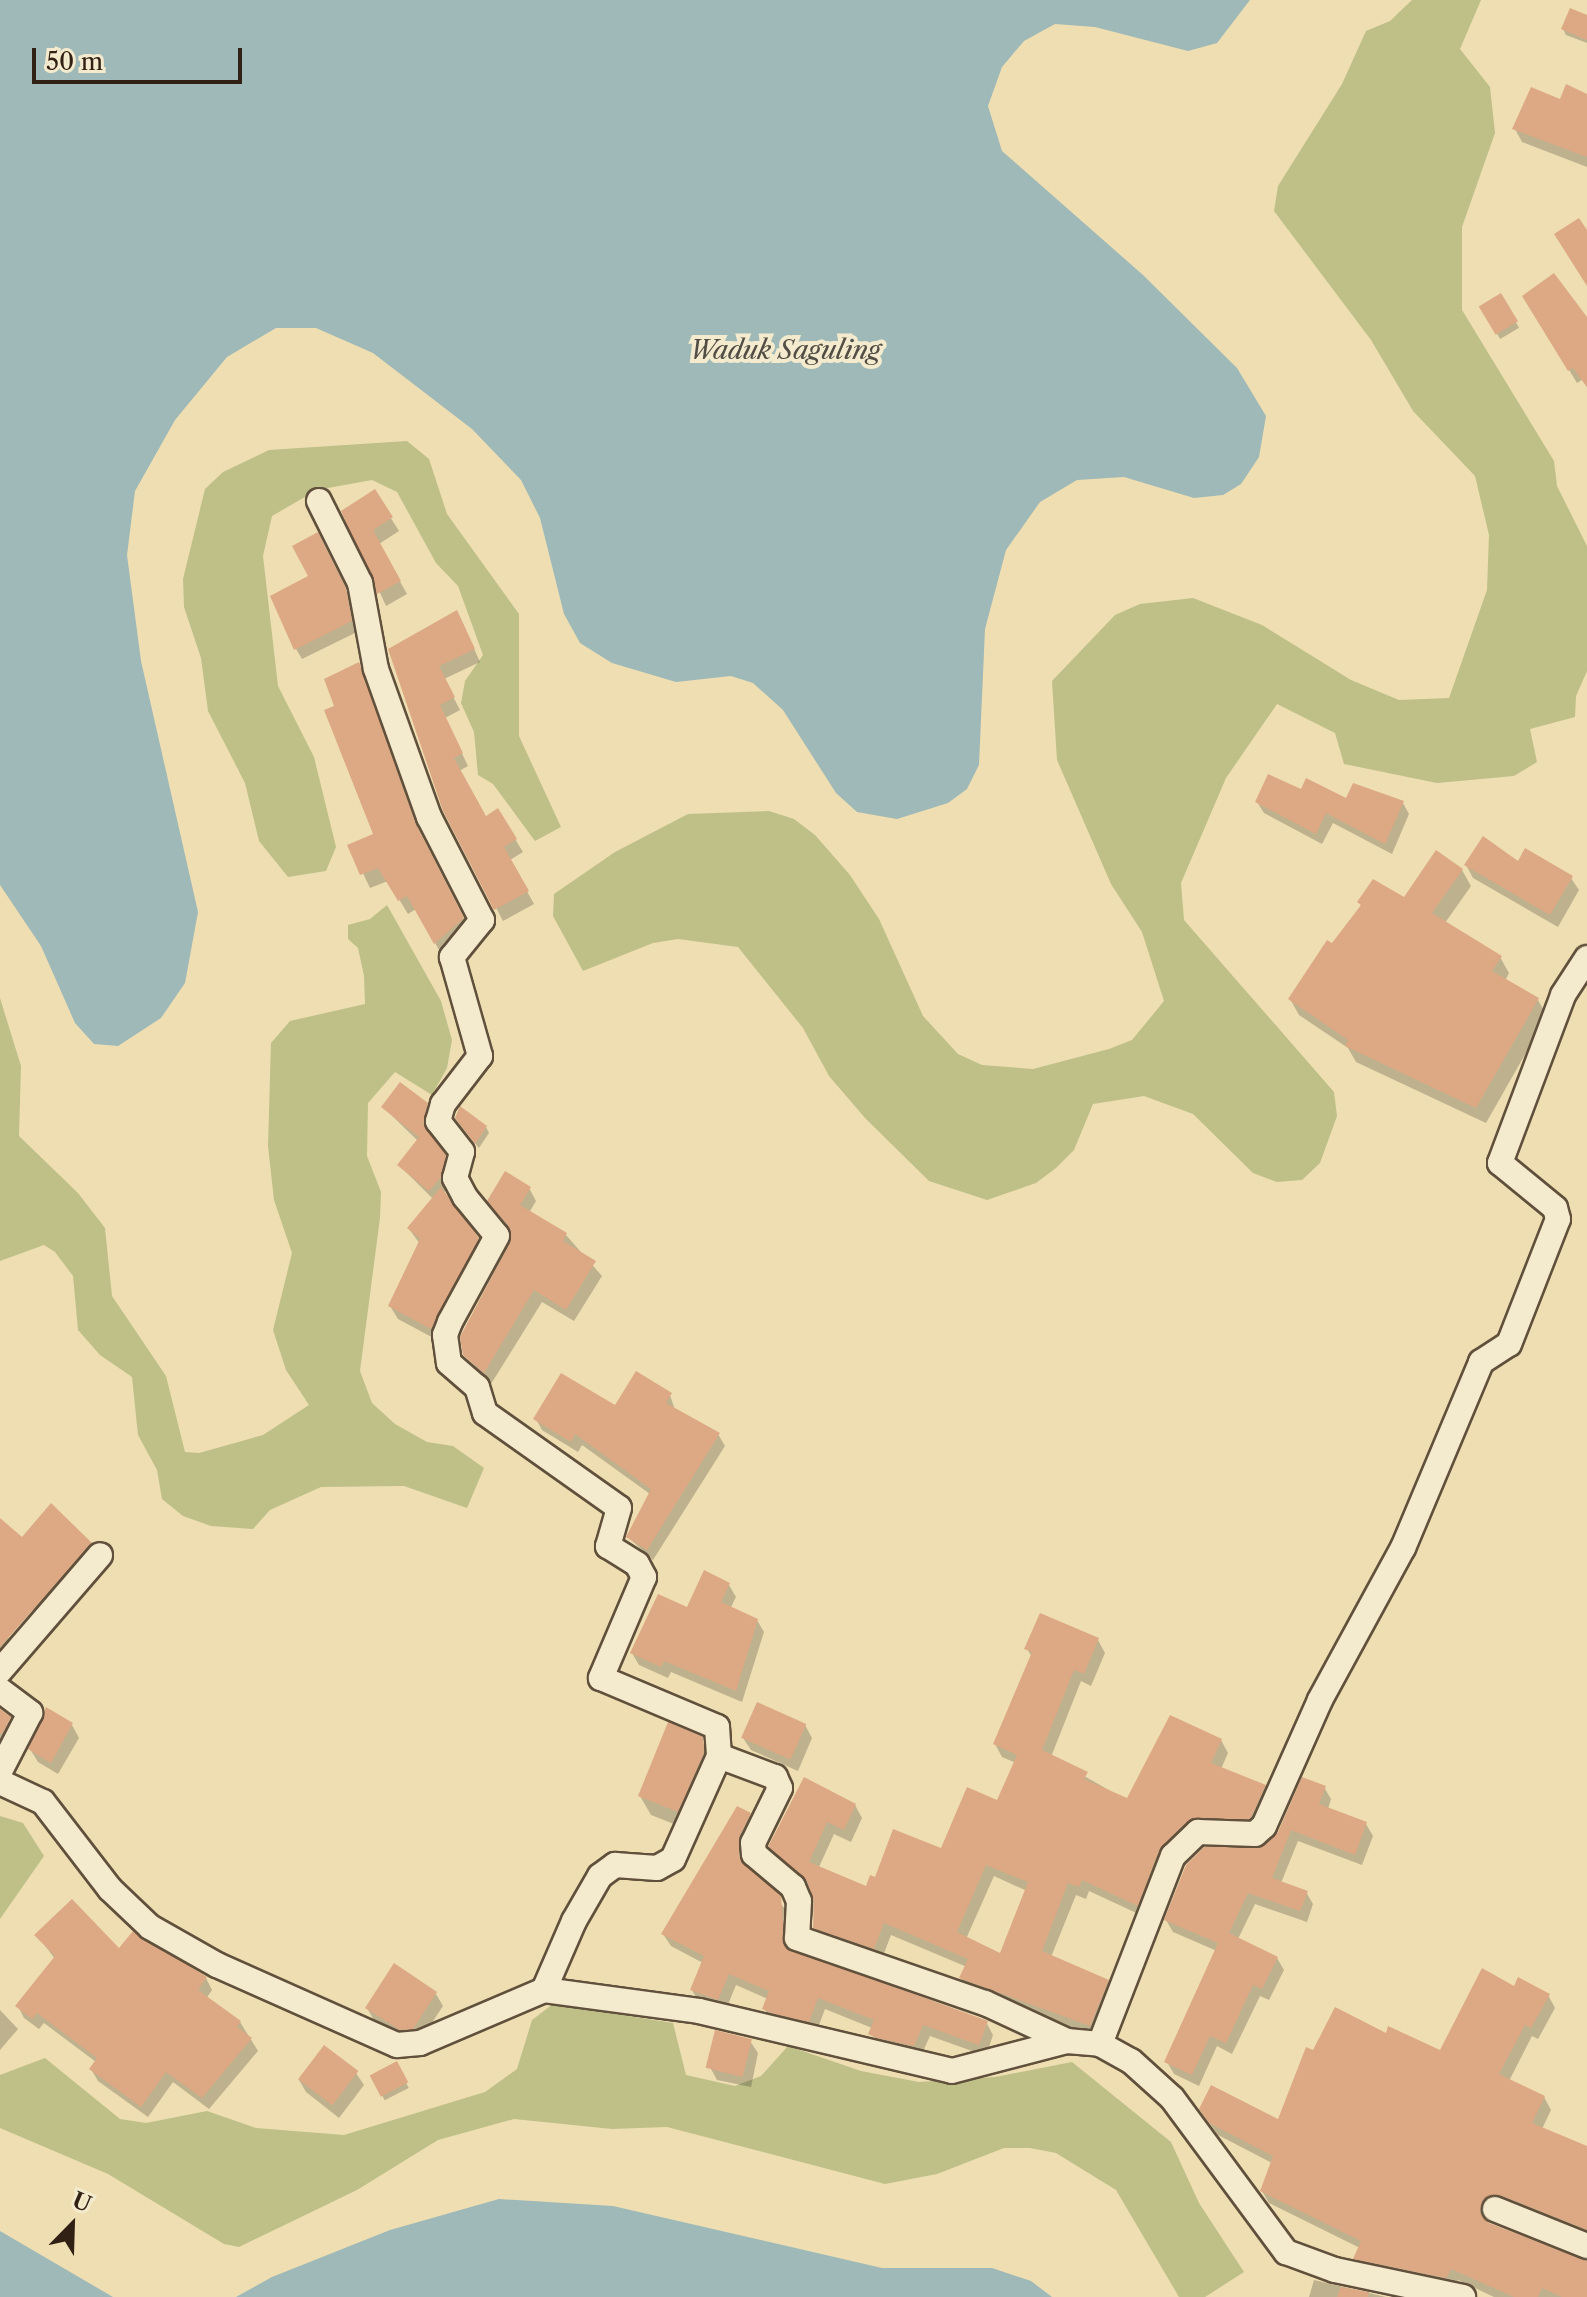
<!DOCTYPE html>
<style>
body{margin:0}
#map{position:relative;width:1587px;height:2297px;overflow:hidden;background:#eedeb2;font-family:"Libre Caslon Text",serif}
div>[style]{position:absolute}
.green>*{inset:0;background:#bec088}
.water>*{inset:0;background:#9eb9b7}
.shadow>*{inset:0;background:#0003;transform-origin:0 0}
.building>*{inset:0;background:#dda984;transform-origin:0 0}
.roads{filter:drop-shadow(2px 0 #60503c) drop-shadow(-2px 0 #60503c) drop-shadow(0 2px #60503c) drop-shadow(0 -2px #60503c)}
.minor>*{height:24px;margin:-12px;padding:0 12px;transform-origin:12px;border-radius:12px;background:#f4eacd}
span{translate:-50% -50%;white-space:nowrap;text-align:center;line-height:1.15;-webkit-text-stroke:8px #f4eacd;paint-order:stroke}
.water-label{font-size:26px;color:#524e45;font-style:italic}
.north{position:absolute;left:32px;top:2185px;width:80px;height:80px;-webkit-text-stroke:6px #f4eacd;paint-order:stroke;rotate:23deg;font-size:22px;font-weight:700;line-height:32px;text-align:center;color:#312014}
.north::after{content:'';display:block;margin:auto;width:28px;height:36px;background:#312014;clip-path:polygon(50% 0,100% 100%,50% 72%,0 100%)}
.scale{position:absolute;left:32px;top:48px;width:210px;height:36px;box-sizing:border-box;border:4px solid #312014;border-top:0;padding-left:10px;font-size:24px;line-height:28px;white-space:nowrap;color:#312014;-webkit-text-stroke:6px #f4eacd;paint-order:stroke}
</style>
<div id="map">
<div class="green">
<div style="clip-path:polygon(1412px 0,1481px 0,1460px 49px,1490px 87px,1495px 133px,1462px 227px,1462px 310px,1554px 461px,1557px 486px,1587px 546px,1587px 671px,1576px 696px,1575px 717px,1530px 729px,1537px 762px,1514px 776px,1437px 783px,1344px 764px,1335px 733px,1277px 704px,1226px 778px,1181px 883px,1184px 920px,1334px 1092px,1337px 1116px,1320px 1163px,1302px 1180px,1277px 1182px,1253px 1173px,1193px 1114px,1144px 1096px,1093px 1104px,1074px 1150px,1056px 1168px,1036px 1183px,987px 1200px,929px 1181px,865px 1118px,829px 1076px,803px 1028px,738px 947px,678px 939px,653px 943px,583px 971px,553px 916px,554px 894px,615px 852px,688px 814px,769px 811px,794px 819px,815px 835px,850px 875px,879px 919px,923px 1016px,958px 1054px,982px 1065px,1033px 1069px,1109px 1049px,1132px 1040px,1164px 1001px,1142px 932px,1111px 884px,1057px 760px,1052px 681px,1115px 615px,1140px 604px,1193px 598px,1262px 625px,1351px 680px,1399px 700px,1449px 698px,1487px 590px,1489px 535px,1475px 476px,1413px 411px,1371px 340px,1274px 211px,1278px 186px,1342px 84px,1366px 31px,1390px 21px)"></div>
<div style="clip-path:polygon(407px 441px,429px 459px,447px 514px,519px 614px,519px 736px,561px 827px,535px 841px,493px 784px,478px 775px,474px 732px,461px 703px,465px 681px,483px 655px,458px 586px,436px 563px,397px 492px,372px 480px,317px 490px,272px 516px,263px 556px,278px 686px,314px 757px,336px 847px,326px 871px,288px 877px,259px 841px,245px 783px,208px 711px,201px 658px,184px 607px,183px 579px,205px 489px,223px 472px,269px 450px)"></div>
<div style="clip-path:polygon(387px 905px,441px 1001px,452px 1040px,447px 1068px,432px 1095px,395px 1072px,368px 1103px,367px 1156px,381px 1192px,380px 1218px,360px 1371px,372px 1403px,395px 1424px,427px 1442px,453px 1446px,484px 1468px,467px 1508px,404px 1486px,321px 1487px,270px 1510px,253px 1529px,211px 1526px,183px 1516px,162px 1499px,157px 1470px,138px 1435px,132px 1377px,100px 1355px,78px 1330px,73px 1276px,55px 1252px,44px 1245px,0 1261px,0 998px,21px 1066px,19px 1136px,78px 1193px,105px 1228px,112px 1296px,166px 1376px,185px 1452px,199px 1453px,263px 1435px,309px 1405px,286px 1370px,273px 1330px,292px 1253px,274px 1200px,268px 1146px,271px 1043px,290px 1021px,365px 1004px,364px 976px,358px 948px,348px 939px,348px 925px,370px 919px)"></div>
<div style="clip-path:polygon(0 1816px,23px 1823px,44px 1856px,0 1919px)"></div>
<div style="clip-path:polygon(553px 2004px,673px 2023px,686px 2075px,735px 2086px,761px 2076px,788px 2046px,861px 2071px,919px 2082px,995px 2077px,1072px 2062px,1171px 2142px,1199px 2203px,1244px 2272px,1205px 2297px,1179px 2297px,1116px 2190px,1056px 2153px,1030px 2148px,1004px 2148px,937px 2174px,885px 2184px,667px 2127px,612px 2129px,514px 2119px,438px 2140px,357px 2190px,239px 2247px,224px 2244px,108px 2174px,0 2128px,0 2075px,45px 2058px,120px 2119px,146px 2123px,207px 2111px,256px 2128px,344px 2135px,485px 2092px,517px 2069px,532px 2020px)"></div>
</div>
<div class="water">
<div style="clip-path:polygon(0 0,1250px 0,1217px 43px,1188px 51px,1095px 27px,1055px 24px,1024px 41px,1002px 67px,988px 106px,1002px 151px,1143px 275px,1237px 368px,1266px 416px,1259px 457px,1241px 484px,1223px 495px,1194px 498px,1124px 477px,1077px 480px,1040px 502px,1006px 550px,985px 629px,979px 765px,967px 789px,948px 803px,897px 819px,857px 812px,836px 793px,783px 710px,753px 683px,731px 676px,676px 682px,612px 663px,580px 643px,564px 614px,540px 518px,521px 480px,472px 429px,373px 353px,316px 328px,276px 328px,227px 357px,175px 420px,135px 491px,127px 555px,141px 661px,198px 912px,185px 983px,161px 1018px,118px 1046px,94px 1044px,75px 1023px,41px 946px,0 885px)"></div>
<div style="clip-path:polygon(499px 2199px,613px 2206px,882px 2268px,992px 2268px,1031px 2281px,1052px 2297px,236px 2297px,272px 2277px,390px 2230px)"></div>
<div style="clip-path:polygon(0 2231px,113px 2297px,0 2297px)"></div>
</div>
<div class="shadow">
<div style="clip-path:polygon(1587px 17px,1587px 43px,1566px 35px,1563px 29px)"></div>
<div style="clip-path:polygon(1587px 96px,1587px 167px,1522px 142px,1515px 129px,1561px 102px)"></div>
<div style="left:1500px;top:296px;width:37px;height:22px;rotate:59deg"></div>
<div style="clip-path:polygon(1525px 297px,1587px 320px,1587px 387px,1582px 380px,1577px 383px)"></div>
<div style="clip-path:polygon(374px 491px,399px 531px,379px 544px,407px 594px,386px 606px,343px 511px)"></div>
<div style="clip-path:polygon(323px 546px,351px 601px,357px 632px,302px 659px,296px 649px)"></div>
<div style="clip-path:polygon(463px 624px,480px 662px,444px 679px,460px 710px,445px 718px,468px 766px,459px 771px,486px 819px,498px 811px,523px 852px,510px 860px,534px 904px,503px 921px,445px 810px,390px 650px)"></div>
<div style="clip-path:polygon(359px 665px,422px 838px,471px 933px,443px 957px,416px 909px,408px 914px,388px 881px,370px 888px,350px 846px,376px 835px)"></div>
<div style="clip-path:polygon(1302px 791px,1347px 801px,1403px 803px,1409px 814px,1392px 854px,1333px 823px,1322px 844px,1264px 813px,1257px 802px)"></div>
<div style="clip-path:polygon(1519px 863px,1571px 878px,1579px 890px,1558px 927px,1473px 878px,1466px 865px)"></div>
<div style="clip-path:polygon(1462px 870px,1471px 886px,1445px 923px,1500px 957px,1509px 973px,1505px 981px,1538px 1000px,1547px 1016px,1486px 1123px,1356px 1062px,1348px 1048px,1299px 1015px,1290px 999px,1362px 907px,1359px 902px,1404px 900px)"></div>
<div style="clip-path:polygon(426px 1105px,434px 1118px,430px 1137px,452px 1170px,444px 1194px,485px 1252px,439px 1341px,398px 1319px,390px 1306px,420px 1244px,409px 1229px,434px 1200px,399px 1165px,418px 1141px,383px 1107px)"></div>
<div style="clip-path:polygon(460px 1124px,486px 1127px,489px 1133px,479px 1148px)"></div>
<div style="clip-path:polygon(529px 1188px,536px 1201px,529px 1213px,566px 1235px,602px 1276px,574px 1321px,542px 1302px,491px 1384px,465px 1355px,512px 1243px,511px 1231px,490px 1201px)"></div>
<div style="clip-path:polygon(670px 1395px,675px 1410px,718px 1434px,725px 1446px,653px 1560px,628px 1537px,650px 1494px,582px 1445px,578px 1452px,542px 1430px,536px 1419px)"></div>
<div style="clip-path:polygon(0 1521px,22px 1540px,91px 1544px,98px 1556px,43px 1619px,0 1581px)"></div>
<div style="clip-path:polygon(729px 1585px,736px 1597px,730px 1609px,757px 1620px,764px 1632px,742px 1702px,671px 1672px,668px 1678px,639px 1665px,632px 1653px)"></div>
<div style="clip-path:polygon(0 1628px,16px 1647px,0 1669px)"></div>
<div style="clip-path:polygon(evenodd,1098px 1640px,1105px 1653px,1091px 1686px,1081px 1681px,1051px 1757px,1128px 1801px,1221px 1740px,1228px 1753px,1221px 1769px,1265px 1786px,1272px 1799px,1256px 1831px,1195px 1834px,1145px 1917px,1089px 1891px,1086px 1899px,1076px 1895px,1051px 1957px,1108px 1981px,1115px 1994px,1097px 2038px,968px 1991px,961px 1978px,967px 1967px,891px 1935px,881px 1961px,822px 1940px,815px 1927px,812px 1890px,771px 1846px,855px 1805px,862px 1818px,851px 1842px,834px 1834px,819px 1867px,867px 1889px,876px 1879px,942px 1850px,998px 1802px,1016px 1763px,1002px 1757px,995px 1744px,1032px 1657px,1027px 1649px,1098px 1640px,994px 1876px,1027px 1891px,1001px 1956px,966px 1939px,994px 1876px)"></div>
<div style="clip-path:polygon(0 1711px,17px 1732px,0 1766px)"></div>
<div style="clip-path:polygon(72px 1725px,79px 1738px,58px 1774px,38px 1762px,30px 1749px)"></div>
<div style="clip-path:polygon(805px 1725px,812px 1738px,798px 1771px,751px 1750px,743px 1738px)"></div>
<div style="clip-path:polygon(701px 1739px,713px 1759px,689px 1830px,651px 1815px,640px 1796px)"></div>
<div style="clip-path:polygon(1324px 1787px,1331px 1799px,1328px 1809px,1366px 1824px,1373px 1836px,1362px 1865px,1298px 1841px,1281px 1883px,1306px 1892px,1313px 1904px,1307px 1922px,1255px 1904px,1238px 1939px,1277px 1958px,1284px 1970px,1269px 2000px,1260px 1996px,1232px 2054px,1217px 2046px,1199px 2086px,1174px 2074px,1167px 2062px,1217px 1951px,1173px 1932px,1166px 1920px,1266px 1847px)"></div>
<div style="clip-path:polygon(749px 1815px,757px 1827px,745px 1851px,745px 1865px,787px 1911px,790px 1951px,986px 2022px,993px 2035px,986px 2056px,930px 2036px,920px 2058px,877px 2046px,872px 2028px,825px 2009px,816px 2033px,771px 2021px,764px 2008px,768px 1999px,736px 1985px,725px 2012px,699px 2003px,692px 1990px,703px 1963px,671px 1946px,663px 1934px)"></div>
<div style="clip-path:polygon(37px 1935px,119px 1951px,206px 1978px,212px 1990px,206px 1999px,240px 2022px,258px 2051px,209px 2109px,173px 2082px,148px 2117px,98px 2081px,91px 2069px,96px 2062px,44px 2023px,39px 2029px,24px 2018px,18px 2006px,55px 1959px)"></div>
<div style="clip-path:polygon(1515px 1988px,1548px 1995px,1555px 2008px,1538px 2039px,1532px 2036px,1509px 2081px,1544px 2097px,1551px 2110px,1542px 2129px,1587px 2149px,1587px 2238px,1487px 2215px,1487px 2223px,1581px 2262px,1587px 2260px,1587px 2297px,1494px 2297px,1458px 2280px,1453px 2290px,1362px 2270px,1356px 2258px,1360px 2248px,1269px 2203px,1262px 2191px,1272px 2163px,1218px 2135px,1208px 2121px,1279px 2122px,1314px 2053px,1387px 2035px,1440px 2052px)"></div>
<div style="clip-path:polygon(436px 1994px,443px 2006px,420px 2041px,408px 2042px,374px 2020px,367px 2008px)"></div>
<div style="clip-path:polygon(0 2010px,18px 2029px,0 2050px)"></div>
<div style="clip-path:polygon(750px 2041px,758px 2053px,751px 2087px,717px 2080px,710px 2067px)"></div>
<div style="left:396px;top:2063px;width:28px;height:27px;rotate:63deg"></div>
<div style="clip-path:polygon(356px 2073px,364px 2085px,339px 2118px,306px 2092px,299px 2080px)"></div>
<div style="clip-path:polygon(1314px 2280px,1386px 2297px,1309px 2297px)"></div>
</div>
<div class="building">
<div style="clip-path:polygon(1570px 8px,1587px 15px,1587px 40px,1561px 29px)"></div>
<div style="clip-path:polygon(1566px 84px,1587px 94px,1587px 157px,1512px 129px,1531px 87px,1560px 99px)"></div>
<div style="clip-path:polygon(1579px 218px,1587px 230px,1587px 286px,1554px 234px)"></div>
<div style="clip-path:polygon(1554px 273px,1587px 317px,1587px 387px,1573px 368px,1568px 371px,1522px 296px)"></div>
<div style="left:1501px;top:293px;width:33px;height:26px;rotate:59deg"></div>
<div style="clip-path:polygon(375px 489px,393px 517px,373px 530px,401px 581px,377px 594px,341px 511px)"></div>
<div style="clip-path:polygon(318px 532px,346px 588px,352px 621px,294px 650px,270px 596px,308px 576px,292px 546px)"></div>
<div style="clip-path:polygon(457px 610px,475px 649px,439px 666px,455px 697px,440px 705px,463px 753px,454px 758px,486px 816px,498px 808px,517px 839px,504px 847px,529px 891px,494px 910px,443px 811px,388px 649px)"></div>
<div style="clip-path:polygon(359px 662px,415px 822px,464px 918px,434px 944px,407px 896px,398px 901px,378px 868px,360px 875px,347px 845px,373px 834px,324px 710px,334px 706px,324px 679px)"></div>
<div style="clip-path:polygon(1268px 774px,1301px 789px,1306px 778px,1346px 798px,1353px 783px,1404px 801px,1385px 844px,1326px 813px,1316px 834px,1255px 802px)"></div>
<div style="clip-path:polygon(1483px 836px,1518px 861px,1525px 848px,1573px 876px,1550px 915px,1464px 865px)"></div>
<div style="clip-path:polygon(1436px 850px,1463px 869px,1432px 913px,1502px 956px,1492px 971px,1539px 998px,1476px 1108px,1345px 1046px,1348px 1040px,1288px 999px,1327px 940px,1332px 943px,1361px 905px,1357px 902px,1373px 879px,1404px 897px)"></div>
<div style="clip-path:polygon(400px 1082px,428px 1103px,423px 1124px,446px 1155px,441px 1177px,429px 1191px,397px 1165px,419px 1137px,381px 1107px)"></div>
<div style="clip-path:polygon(460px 1106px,487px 1126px,475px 1144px,455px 1118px)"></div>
<div style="clip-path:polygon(505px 1171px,531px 1187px,520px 1205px,567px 1233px,563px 1241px,596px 1261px,566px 1310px,534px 1290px,484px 1373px,463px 1355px,460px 1337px,510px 1242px,509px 1227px,487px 1201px)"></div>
<div style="clip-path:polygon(441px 1187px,479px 1238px,431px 1329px,388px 1306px,420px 1239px,407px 1228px)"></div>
<div style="clip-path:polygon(636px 1371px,672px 1393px,666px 1403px,720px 1433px,647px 1550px,626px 1537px,651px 1489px,575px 1434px,571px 1442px,533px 1419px,561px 1373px,615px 1405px)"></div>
<div style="clip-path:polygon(51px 1503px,92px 1543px,0 1647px,0 1518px,22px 1537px)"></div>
<div style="clip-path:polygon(704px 1570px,730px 1583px,721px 1602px,758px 1619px,736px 1691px,664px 1661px,661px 1667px,630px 1653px,658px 1594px,687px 1607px)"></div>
<div style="clip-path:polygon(evenodd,1040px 1613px,1099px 1638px,1084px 1674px,1074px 1670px,1042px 1750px,1088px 1772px,1084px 1779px,1127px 1798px,1170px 1715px,1222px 1739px,1211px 1763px,1266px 1785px,1250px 1819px,1188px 1821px,1159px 1850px,1138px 1906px,1082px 1880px,1079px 1887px,1068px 1883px,1042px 1951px,1109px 1980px,1090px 2026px,959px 1978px,968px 1959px,884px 1923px,874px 1949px,813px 1928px,814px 1901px,807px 1881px,768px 1847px,804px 1777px,856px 1804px,844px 1830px,827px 1822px,809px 1862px,866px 1886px,870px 1875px,875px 1877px,893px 1829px,941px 1848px,967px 1787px,997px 1800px,1017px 1755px,993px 1744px,1032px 1652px,1024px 1649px,1040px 1613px,986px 1865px,1028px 1882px,1000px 1953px,957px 1932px,986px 1865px)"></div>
<div style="left:757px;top:1702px;width:54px;height:39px;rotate:24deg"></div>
<div style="clip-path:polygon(46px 1707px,73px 1723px,51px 1763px,28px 1749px)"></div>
<div style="clip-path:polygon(0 1709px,11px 1717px,2px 1734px,0 1733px)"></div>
<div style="clip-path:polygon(668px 1722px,703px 1737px,704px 1753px,678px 1812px,638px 1796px)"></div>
<div style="clip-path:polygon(1302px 1777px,1326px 1786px,1319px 1804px,1367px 1822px,1355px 1855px,1291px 1830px,1272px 1878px,1308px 1891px,1300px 1911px,1248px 1893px,1229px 1933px,1278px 1957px,1262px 1989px,1253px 1985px,1226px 2043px,1210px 2036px,1192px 2075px,1164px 2062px,1218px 1943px,1164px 1920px,1186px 1865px,1204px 1847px,1265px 1845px,1278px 1832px)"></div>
<div style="clip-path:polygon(737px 1806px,751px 1813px,739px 1837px,739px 1856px,781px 1896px,785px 1947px,988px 2021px,979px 2045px,923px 2025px,914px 2046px,876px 2038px,868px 2034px,874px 2020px,818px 1998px,809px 2022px,775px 2014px,762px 2009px,769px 1991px,729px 1974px,718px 2000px,690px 1990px,704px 1956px,661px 1934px)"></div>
<div style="clip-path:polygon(72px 1899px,119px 1948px,133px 1931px,207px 1977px,198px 1990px,241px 2021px,237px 2027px,252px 2038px,202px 2098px,166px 2072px,141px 2107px,89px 2069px,97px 2058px,37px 2013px,32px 2019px,15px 2006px,55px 1956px,34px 1935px)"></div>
<div style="clip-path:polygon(394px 1963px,437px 1992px,413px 2029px,400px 2030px,365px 2008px)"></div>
<div style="clip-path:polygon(1482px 1968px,1514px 1986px,1518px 1977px,1550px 1994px,1531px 2028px,1525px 2025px,1499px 2074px,1545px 2096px,1532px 2123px,1587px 2146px,1587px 2230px,1500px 2195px,1485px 2198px,1480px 2212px,1489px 2223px,1587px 2261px,1587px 2297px,1562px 2297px,1542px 2288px,1538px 2297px,1514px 2297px,1451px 2269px,1446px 2278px,1353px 2259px,1361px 2241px,1260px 2191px,1273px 2156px,1209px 2123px,1199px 2109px,1211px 2085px,1278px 2119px,1306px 2047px,1313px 2050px,1335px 2007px,1386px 2033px,1388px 2026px,1440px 2050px)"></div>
<div style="left:715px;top:2030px;width:38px;height:39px;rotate:14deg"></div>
<div style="left:324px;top:2045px;width:43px;height:43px;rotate:37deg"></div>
<div style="left:397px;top:2061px;width:24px;height:31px;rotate:62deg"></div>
<div style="clip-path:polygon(1341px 2287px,1369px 2292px,1368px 2297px,1337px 2297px)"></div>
</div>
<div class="roads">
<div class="minor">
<div style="left:319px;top:501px;width:92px;rotate:63.4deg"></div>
<div style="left:360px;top:583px;width:87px;rotate:79.5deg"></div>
<div style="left:376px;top:669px;width:157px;rotate:70.3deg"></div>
<div style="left:429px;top:817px;width:116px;rotate:62.8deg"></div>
<div style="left:482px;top:920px;width:48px;rotate:129deg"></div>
<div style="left:452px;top:957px;width:103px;rotate:74.2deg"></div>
<div style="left:480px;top:1056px;width:61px;rotate:127.6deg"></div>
<div style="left:443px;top:1104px;width:18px;rotate:106deg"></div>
<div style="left:438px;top:1121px;width:39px;rotate:52deg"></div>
<div style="left:462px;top:1152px;width:27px;rotate:105deg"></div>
<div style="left:455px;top:1178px;width:21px;rotate:62deg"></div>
<div style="left:465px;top:1197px;width:50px;rotate:50.6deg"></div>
<div style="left:497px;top:1236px;width:98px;rotate:118.7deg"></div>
<div style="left:450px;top:1322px;width:14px;rotate:111deg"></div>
<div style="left:445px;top:1335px;width:28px;rotate:82deg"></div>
<div style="left:449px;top:1363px;width:37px;rotate:41deg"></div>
<div style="left:477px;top:1387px;width:27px;rotate:73deg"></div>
<div style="left:485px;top:1413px;width:164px;rotate:35.3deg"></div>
<div style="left:619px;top:1508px;width:40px;rotate:106deg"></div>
<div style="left:608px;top:1546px;width:34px;rotate:32deg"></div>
<div style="left:637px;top:1564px;width:15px;rotate:62deg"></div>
<div style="left:644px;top:1577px;width:110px;rotate:113.1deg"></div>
<div style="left:601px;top:1678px;width:126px;rotate:22.9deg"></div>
<div style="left:717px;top:1727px;width:29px;rotate:86deg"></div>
<div style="left:0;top:1671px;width:153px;rotate:-49.2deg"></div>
<div style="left:0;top:1690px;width:38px;rotate:37deg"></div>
<div style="left:30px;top:1713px;width:65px;rotate:117.3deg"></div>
<div style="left:0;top:1782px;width:47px;rotate:24.9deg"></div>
<div style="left:43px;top:1802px;width:110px;rotate:52.4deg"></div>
<div style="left:110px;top:1889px;width:55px;rotate:43.5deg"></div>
<div style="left:150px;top:1927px;width:77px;rotate:29.6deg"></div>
<div style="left:217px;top:1965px;width:197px;rotate:24deg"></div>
<div style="left:397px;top:2045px;width:23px;rotate:-5deg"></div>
<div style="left:420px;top:2043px;width:135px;rotate:-23.1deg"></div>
<div style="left:544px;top:1990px;width:156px;rotate:7.7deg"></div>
<div style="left:699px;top:2011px;width:260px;rotate:13.3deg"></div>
<div style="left:952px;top:2071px;width:119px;rotate:-14.6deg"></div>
<div style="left:1067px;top:2041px;width:33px;rotate:5deg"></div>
<div style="left:1100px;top:2044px;width:35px;rotate:29deg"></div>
<div style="left:1131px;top:2061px;width:55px;rotate:42.1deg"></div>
<div style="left:1172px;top:2098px;width:192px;rotate:53.5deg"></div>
<div style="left:1286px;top:2252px;width:52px;rotate:20.2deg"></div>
<div style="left:1335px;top:2270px;width:131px;rotate:11.9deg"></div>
<div style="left:544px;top:1990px;width:75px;rotate:-66.5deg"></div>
<div style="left:574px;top:1921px;width:52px;rotate:-60deg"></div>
<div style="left:600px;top:1876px;width:19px;rotate:-36deg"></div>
<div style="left:615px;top:1865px;width:42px;rotate:4.1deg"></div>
<div style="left:657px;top:1868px;width:18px;rotate:-29deg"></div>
<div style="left:673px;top:1859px;width:113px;rotate:-65.9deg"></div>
<div style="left:719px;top:1756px;width:60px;rotate:20.6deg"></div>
<div style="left:775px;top:1777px;width:12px;rotate:66deg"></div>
<div style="left:780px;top:1788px;width:61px;rotate:116.1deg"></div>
<div style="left:753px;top:1843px;width:11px;rotate:85deg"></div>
<div style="left:754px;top:1854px;width:51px;rotate:40.2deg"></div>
<div style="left:793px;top:1887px;width:15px;rotate:67deg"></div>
<div style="left:799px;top:1901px;width:37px;rotate:93deg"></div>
<div style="left:797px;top:1938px;width:199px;rotate:19.1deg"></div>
<div style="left:985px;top:2003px;width:90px;rotate:24.9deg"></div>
<div style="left:1100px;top:2044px;width:202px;rotate:-68.8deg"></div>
<div style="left:1173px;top:1856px;width:35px;rotate:-44deg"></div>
<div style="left:1198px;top:1832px;width:57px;rotate:2deg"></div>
<div style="left:1255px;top:1834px;width:12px;rotate:-42deg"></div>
<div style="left:1264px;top:1826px;width:138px;rotate:-66deg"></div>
<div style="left:1320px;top:1700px;width:173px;rotate:-61.4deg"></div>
<div style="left:1403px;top:1548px;width:202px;rotate:-67.2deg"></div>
<div style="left:1481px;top:1362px;width:33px;rotate:-33deg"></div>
<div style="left:1509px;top:1344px;width:134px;rotate:-68.6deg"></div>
<div style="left:1558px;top:1219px;width:11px;rotate:-105deg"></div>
<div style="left:1555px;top:1208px;width:71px;rotate:-140.7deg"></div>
<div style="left:1500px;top:1163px;width:179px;rotate:-69.4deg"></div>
<div style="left:1563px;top:995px;width:44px;rotate:-57deg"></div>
<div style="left:1495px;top:2209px;width:99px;rotate:21.9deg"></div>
</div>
</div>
<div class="water-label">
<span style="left:785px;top:351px">Waduk Saguling</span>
</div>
<div class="north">U</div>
<div class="scale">50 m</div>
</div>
